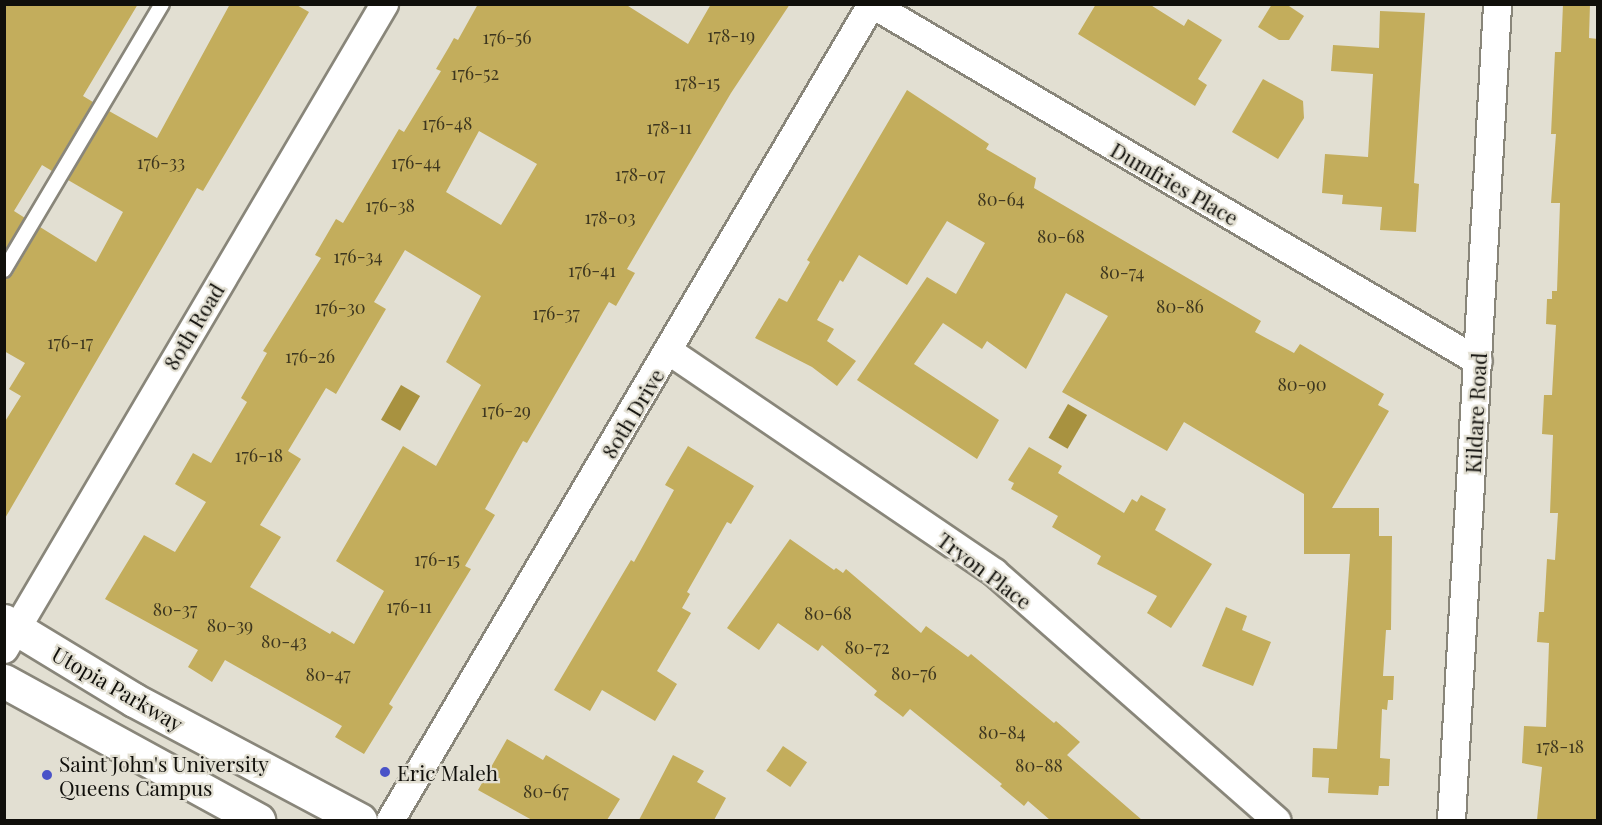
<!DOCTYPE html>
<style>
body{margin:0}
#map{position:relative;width:1602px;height:825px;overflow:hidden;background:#e2dfd2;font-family:"Playfair Display",serif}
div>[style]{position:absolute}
.water>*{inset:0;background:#a89240;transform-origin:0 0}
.building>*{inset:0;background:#c3ad5c;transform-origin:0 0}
.roads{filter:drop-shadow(2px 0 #89867a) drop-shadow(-2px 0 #89867a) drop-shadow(0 2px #89867a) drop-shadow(0 -2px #89867a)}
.lane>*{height:14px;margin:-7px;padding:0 7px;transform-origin:7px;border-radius:7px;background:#fff}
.street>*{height:27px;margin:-13.5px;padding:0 13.5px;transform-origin:13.5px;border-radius:13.5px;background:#fff}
.secondary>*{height:33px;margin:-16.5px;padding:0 16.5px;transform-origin:16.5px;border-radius:16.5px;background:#fff}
.dots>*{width:16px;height:16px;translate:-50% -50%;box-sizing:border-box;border:3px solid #e2dfd2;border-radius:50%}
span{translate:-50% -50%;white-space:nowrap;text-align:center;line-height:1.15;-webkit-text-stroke:4.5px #e2dfd2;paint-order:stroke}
.number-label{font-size:18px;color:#3d361f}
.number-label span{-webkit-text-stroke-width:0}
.street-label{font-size:21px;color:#100f0b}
.poi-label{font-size:21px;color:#100f0b}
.left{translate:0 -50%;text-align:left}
.frame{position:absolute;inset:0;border:6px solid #100f0b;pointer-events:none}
</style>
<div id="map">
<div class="water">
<div style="left:401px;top:385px;width:22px;height:40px;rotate:30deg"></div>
<div style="left:1068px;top:404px;width:22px;height:39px;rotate:30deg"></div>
</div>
<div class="building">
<div style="clip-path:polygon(4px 4px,138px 4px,83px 96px,93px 102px,52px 171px,42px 165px,14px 211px,25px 218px,4px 252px)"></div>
<div style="clip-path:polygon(230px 4px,295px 4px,309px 12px,203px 191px,197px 188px,4px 520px,4px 423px,21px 396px,9px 389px,25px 363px,4px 351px,4px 279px,12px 275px,40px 227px,96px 262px,123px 212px,68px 180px,109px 111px,157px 138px)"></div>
<div style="clip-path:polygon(evenodd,478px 4px,625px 4px,688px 44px,711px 4px,790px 4px,731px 93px,654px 223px,627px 269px,635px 273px,616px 306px,609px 302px,527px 443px,523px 441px,485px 509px,495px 515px,465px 566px,471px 569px,389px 704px,393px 707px,364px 754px,335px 737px,342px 726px,225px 660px,212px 682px,188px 667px,198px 650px,105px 599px,144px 535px,175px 552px,206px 502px,175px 484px,193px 453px,211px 463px,247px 402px,241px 398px,267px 353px,263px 351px,321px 258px,315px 255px,336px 219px,343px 223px,399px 129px,404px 132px,441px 71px,436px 69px,449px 47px,454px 38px,458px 40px,478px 4px,479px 131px,537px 164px,501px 225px,446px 192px,479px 131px,478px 4px,405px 250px,481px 296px,446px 362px,481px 385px,436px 466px,403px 446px,336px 561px,384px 591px,354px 644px,332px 631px,330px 634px,250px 587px,281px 537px,260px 525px,301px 459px,288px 451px,326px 388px,336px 394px,386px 309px,374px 302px,405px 250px)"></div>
<div style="clip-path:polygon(1096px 4px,1149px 4px,1184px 26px,1188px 19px,1222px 40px,1198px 79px,1207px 85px,1195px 106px,1078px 34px)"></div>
<div style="clip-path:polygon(1272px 4px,1286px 4px,1304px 16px,1289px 40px,1279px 40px,1258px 27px)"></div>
<div style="clip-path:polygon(1563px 4px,1590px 4px,1589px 38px,1598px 39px,1598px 820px,1537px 820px,1542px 767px,1522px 763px,1524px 726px,1546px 727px,1549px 643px,1537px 642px,1539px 612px,1544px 612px,1547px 559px,1555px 560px,1558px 513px,1550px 513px,1553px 435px,1542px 434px,1544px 395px,1552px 395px,1556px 325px,1546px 324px,1547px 299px,1552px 299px,1552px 291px,1557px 291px,1560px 203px,1551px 203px,1556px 134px,1551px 134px,1555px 52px,1561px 52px)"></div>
<div style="clip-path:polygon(1380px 11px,1425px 13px,1414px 183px,1419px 184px,1416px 232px,1380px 230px,1382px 207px,1342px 204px,1343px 195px,1322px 193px,1325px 154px,1368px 157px,1373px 74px,1331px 71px,1333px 45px,1379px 48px)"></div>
<div style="clip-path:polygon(1263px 79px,1303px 101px,1304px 118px,1278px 159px,1232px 132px)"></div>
<div style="clip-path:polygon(907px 90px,989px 144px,986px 149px,1036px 178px,1034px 188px,1261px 321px,1255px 332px,1294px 353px,1300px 344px,1384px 394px,1378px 405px,1389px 411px,1332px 508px,1379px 508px,1379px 536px,1392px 536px,1391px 630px,1386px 630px,1383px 676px,1394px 676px,1393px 700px,1388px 700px,1387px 710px,1382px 709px,1380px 758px,1390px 759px,1389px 786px,1379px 786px,1378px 795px,1328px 793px,1329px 778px,1312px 777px,1313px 748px,1337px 749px,1350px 554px,1304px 554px,1304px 494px,1184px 422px,1167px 451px,1062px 392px,1108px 316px,1066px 293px,1026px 369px,987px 341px,982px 349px,943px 323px,914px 364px,999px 420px,977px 459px,857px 380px,927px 277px,956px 294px,985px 243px,947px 221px,907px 285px,859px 255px,843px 282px,840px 280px,817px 320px,834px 329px,827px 341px,856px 361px,837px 386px,812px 367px,755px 338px,779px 298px,787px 302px,810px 262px,807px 260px)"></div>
<div style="clip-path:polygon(688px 446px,754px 486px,731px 524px,727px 522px,687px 592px,690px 594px,682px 608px,691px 613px,657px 671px,677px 684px,655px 721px,602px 690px,590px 711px,554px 690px,631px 560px,634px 562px,674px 490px,665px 485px)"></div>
<div style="clip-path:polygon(1029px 447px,1062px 466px,1058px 473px,1124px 513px,1132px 499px,1137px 502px,1141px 495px,1166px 509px,1155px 530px,1212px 564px,1171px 628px,1147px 613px,1157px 596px,1097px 564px,1101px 556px,1052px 527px,1058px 516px,1011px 489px,1014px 483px,1008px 480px)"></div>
<div style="clip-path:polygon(790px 539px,834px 570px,836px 568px,843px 573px,846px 569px,921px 633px,926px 626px,968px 657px,971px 654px,1054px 723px,1056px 721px,1080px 742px,1067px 755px,1142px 820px,1050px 820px,1028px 801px,1024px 806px,1000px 786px,1002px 784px,910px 709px,903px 717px,874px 695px,877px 691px,822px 645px,818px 651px,778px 623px,759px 650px,727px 628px)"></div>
<div style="clip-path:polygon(1226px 607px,1247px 616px,1242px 630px,1271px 642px,1253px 686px,1202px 666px)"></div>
<div style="clip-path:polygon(507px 739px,543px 760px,546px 755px,620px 799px,607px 820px,532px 820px,478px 790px)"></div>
<div style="left:783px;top:746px;width:29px;height:30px;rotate:34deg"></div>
<div style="clip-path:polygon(673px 755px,704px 771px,697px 782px,726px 798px,714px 820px,639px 820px)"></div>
</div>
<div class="roads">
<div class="lane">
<div style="left:4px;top:270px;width:309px;rotate:-59.3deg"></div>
</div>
<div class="street">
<div style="left:872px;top:4px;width:703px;rotate:30.5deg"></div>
<div style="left:669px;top:351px;width:393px;rotate:34.2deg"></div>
<div style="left:994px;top:572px;width:376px;rotate:41.3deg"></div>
<div style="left:4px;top:649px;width:749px;rotate:-59.5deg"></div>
<div style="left:390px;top:820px;width:947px;rotate:-59.48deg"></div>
<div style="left:1451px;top:820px;width:817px;rotate:-86.77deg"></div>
</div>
<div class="secondary">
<div style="left:4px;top:621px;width:152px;rotate:31.3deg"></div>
<div style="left:134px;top:700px;width:256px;rotate:28deg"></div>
<div style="left:4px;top:681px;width:290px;rotate:28.7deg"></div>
</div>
</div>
<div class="dots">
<div style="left:385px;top:772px;background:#4a53c8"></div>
<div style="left:47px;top:775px;background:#4a53c8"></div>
</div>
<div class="number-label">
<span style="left:731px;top:35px">178-19</span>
<span style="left:507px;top:37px">176-56</span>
<span style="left:475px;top:73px">176-52</span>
<span style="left:697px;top:82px">178-15</span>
<span style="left:447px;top:123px">176-48</span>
<span style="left:669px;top:127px">178-11</span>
<span style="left:161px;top:162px">176-33</span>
<span style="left:416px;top:162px">176-44</span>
<span style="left:640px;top:174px">178-07</span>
<span style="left:1001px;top:199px">80-64</span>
<span style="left:390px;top:205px">176-38</span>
<span style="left:610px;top:217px">178-03</span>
<span style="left:1061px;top:236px">80-68</span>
<span style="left:358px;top:256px">176-34</span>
<span style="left:592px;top:270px">176-41</span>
<span style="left:1122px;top:272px">80-74</span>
<span style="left:1180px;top:306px">80-86</span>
<span style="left:340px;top:307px">176-30</span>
<span style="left:556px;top:313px">176-37</span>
<span style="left:70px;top:342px">176-17</span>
<span style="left:310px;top:356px">176-26</span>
<span style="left:1302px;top:384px">80-90</span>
<span style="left:506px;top:410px">176-29</span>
<span style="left:259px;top:455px">176-18</span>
<span style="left:437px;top:559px">176-15</span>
<span style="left:409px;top:606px">176-11</span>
<span style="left:175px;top:609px">80-37</span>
<span style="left:828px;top:613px">80-68</span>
<span style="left:230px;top:625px">80-39</span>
<span style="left:284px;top:641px">80-43</span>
<span style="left:867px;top:647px">80-72</span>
<span style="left:914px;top:673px">80-76</span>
<span style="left:328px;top:674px">80-47</span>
<span style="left:1002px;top:732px">80-84</span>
<span style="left:1560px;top:746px">178-18</span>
<span style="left:1039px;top:765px">80-88</span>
<span style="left:546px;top:791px">80-67</span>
</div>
<div class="street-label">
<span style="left:1175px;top:183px;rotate:30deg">Dumfries Place</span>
<span style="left:193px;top:326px;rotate:-59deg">80th Road</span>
<span style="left:632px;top:413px;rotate:-59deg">80th Drive</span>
<span style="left:1475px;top:413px;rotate:-87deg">Kildare Road</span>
<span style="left:985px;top:570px;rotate:37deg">Tryon Place</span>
<span style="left:118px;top:688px;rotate:30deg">Utopia Parkway</span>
</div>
<div class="poi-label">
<span class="left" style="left:59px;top:775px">Saint John's University<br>Queens Campus</span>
<span class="left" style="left:397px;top:772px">Eric Maleh</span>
</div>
<div class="frame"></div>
</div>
